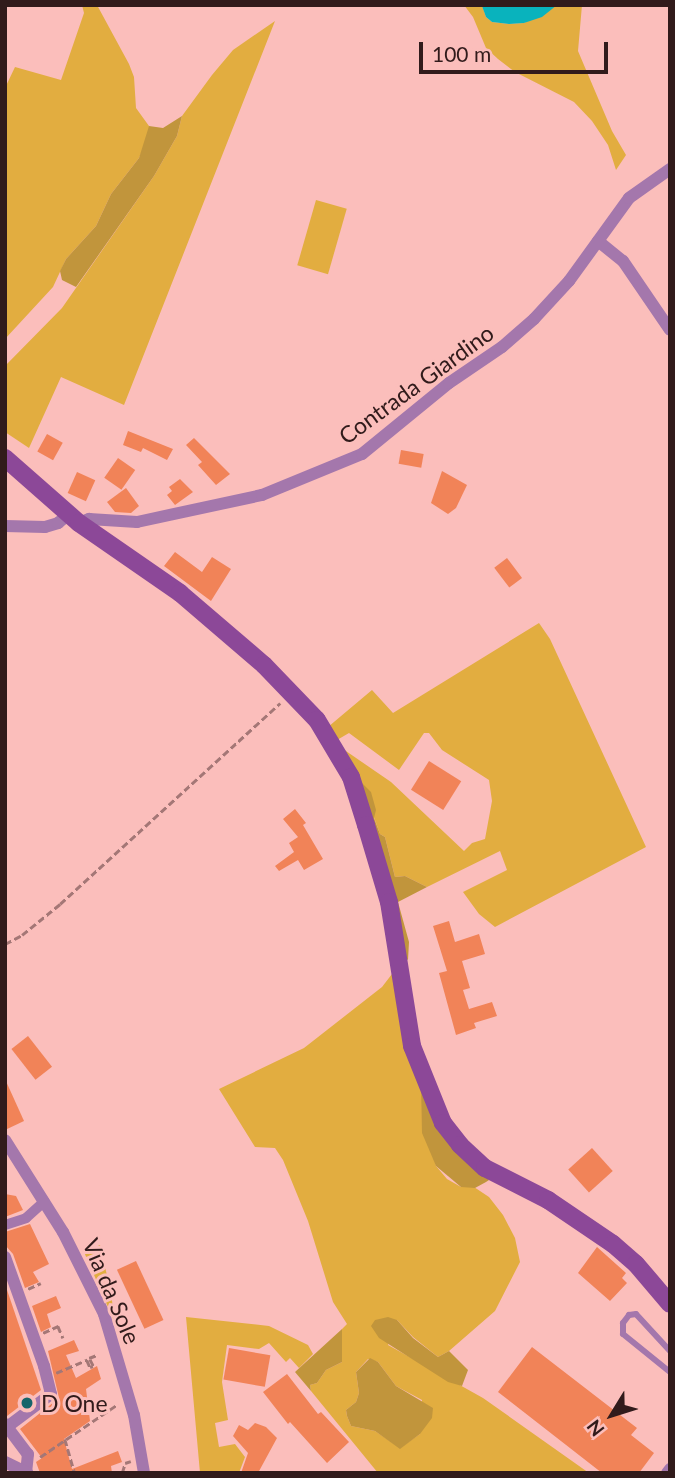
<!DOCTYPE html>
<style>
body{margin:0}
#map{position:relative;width:675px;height:1478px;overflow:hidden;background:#fbbebb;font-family:Lato,sans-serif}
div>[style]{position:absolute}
.green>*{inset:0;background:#e2ad40;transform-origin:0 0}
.forest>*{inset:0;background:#c1953c}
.water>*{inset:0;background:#09b3bd}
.building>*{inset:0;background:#f18358;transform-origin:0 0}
.path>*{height:2.5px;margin-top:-1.25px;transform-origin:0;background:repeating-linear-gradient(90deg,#a47776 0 7px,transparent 0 10.5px)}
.service>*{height:6px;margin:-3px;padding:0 3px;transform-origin:3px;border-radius:3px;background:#a477ac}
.pedestrian>*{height:10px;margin:-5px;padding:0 5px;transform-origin:5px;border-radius:5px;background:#a477ac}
.minor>*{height:12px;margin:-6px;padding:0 6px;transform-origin:6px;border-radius:6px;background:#a477ac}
.secondary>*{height:18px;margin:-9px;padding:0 9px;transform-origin:9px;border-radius:9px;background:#8c4898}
.dots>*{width:19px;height:19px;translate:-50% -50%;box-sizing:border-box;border:4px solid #fbbebb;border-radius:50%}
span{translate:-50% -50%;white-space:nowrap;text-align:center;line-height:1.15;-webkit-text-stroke:6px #fbbebb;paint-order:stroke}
.street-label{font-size:23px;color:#311b1b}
.poi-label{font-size:23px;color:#311b1b}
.left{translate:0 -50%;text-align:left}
.frame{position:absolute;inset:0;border:7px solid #311b1b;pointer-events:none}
.north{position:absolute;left:577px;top:1380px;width:70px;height:70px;-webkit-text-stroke:5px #fbbebb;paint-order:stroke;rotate:232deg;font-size:19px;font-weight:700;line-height:28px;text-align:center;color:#311b1b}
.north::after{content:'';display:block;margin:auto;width:24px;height:32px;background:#311b1b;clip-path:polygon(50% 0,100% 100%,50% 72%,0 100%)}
.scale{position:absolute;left:419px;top:42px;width:189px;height:32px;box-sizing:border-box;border:4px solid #311b1b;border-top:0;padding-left:9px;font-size:21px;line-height:24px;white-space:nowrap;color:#311b1b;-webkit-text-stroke:5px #fbbebb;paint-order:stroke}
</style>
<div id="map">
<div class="green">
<div style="clip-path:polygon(82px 5px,97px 5px,129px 64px,134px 77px,136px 108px,149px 126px,149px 135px,139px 158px,111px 194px,96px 226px,66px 259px,53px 287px,5px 339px,5px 88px,15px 67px,61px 80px,84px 13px)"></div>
<div style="clip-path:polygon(464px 5px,482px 5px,486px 17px,492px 22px,509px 24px,524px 23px,557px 5px,582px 5px,578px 51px,612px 131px,626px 155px,616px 170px,608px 145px,592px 121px,574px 102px,515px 72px,498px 59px,486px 48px,473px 17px)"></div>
<div style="clip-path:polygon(275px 21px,124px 405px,61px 377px,29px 448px,5px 432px,5px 366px,62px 308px,154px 176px,177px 136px,182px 116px,212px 75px,233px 50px)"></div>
<div style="left:316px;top:200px;width:32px;height:68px;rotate:16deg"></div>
<div style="clip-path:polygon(539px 623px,550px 639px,646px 847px,495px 927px,479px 914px,463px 892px,507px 870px,500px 851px,427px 887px,405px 876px,395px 877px,385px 837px,380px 834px,361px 781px,343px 749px,391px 782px,464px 851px,472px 843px,485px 839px,492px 801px,489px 780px,442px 750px,429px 733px,424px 733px,399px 770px,349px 733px,337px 740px,328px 727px,372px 690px,393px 713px)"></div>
<div style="clip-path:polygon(evenodd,392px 974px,421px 1083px,436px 1166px,447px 1179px,461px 1187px,474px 1187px,489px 1197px,503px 1215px,515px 1238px,520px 1262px,495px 1311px,449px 1351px,438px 1357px,413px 1337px,397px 1320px,388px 1345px,483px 1398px,589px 1473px,378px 1473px,311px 1391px,310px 1385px,317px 1383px,326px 1370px,342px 1362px,342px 1329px,347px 1324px,333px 1302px,308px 1221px,283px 1160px,275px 1148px,255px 1147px,219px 1089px,304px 1048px,382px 987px,392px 974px,368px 1359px,378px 1362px,396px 1386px,422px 1400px,420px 1434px,400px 1448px,375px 1431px,351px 1426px,347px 1416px,346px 1410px,356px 1402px,359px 1393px,356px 1372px,368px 1359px)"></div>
<div style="clip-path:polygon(100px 1245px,111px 1293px,115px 1323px,84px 1252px)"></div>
<div style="clip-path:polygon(186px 1317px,269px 1326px,308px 1345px,313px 1354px,299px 1368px,290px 1358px,286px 1362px,269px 1343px,259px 1349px,227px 1345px,222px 1382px,228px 1420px,215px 1423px,219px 1447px,235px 1444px,245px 1457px,239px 1473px,200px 1473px)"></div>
</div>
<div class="forest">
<div style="clip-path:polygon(182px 116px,177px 136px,154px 176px,76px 287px,62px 280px,60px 271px,66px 259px,96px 226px,111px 194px,139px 158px,149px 126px,163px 128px)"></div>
<div style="clip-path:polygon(360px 781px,371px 792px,376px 810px,374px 818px,380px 834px,385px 837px,395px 877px,405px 876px,427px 887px,398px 902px,409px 942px,408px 960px,401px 955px)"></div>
<div style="clip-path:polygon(421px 1083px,489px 1180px,486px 1182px,475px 1188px,461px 1187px,436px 1166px,422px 1133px)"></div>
<div style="clip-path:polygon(388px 1317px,397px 1320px,413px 1338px,438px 1357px,449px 1351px,468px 1370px,462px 1386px,448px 1382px,379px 1338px,371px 1326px,375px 1320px)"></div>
<div style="clip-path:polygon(342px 1329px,342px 1362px,326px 1370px,317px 1383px,310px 1385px,311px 1391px,295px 1372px)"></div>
<div style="clip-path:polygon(370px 1358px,378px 1362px,396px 1386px,433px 1408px,432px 1418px,420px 1434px,400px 1449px,375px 1431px,351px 1426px,347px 1416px,346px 1410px,356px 1402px,359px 1393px,356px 1372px)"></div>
</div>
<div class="water">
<div style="clip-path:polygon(557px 5px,542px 17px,524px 23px,509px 24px,492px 22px,486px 17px,482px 6px)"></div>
</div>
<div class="building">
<div style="clip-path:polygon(128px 431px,173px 449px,167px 460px,143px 448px,141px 452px,123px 445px)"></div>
<div style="left:47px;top:434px;width:18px;height:20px;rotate:29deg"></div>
<div style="clip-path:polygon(194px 438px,230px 474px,216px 485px,198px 465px,202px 462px,186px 445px)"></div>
<div style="left:401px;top:450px;width:23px;height:14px;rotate:10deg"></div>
<div style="left:118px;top:458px;width:21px;height:24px;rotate:35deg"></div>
<div style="clip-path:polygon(442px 471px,467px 485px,456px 508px,448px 514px,431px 503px)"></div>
<div style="left:77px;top:472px;width:20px;height:23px;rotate:24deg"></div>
<div style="clip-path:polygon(180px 479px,193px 492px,175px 505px,167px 495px,172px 491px,169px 487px)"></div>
<div style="clip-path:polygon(126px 488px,139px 506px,131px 513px,115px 512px,107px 502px)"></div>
<div style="clip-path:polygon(175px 552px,202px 572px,212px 557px,231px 569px,211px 601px,164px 566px)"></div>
<div style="left:507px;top:558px;width:25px;height:16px;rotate:53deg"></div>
<div style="left:429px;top:761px;width:38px;height:34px;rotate:32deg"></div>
<div style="clip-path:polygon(295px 809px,306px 823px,303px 825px,323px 859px,304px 870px,298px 860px,279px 871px,275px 866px,294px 852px,289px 843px,298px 837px,283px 819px)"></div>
<div style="clip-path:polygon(449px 921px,455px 942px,479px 934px,485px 954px,462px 961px,470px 988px,463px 990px,469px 1009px,492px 1002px,497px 1016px,474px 1023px,476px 1028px,456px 1035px,439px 973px,447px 971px,433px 926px)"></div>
<div style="left:28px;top:1036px;width:39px;height:21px;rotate:52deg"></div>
<div style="clip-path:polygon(5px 1079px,24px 1121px,5px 1130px)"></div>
<div style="left:592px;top:1148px;width:31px;height:32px;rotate:48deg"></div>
<div style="clip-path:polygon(5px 1194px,16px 1196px,23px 1210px,5px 1217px)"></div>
<div style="clip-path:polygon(30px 1224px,49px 1264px,33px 1272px,39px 1282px,25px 1288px,13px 1254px,5px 1245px,5px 1232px)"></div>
<div style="clip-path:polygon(597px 1247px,626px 1273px,622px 1278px,627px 1283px,610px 1301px,578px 1273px)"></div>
<div style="left:136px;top:1261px;width:65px;height:21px;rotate:65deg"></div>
<div style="clip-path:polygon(5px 1284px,41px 1390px,7px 1416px,5px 1415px)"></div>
<div style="clip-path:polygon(56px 1296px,61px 1308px,47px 1314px,51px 1327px,41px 1332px,32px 1306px)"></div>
<div style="clip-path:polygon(74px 1340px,79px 1351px,66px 1355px,76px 1378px,97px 1366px,101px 1379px,86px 1389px,90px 1421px,64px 1439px,72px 1469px,118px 1451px,122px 1462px,111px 1466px,112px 1473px,40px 1473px,36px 1462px,42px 1458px,20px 1429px,59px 1398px,48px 1351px)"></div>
<div style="clip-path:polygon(532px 1347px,637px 1428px,631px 1435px,654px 1453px,639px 1473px,602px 1473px,498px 1392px)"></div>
<div style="left:229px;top:1348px;width:42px;height:32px;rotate:10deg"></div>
<div style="clip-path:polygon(287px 1374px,318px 1414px,321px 1412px,349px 1442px,327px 1463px,290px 1422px,288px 1424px,263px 1392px)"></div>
<div style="clip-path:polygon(255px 1423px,266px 1427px,277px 1438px,258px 1473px,241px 1473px,248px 1453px,233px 1436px,239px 1425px,248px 1430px)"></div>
</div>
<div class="path">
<div style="left:5px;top:944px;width:19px;rotate:-28deg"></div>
<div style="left:22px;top:935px;width:49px;rotate:-39.2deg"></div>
<div style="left:60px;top:904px;width:298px;rotate:-42.4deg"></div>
<div style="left:28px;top:1289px;width:14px;rotate:-25deg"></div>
<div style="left:43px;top:1333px;width:17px;rotate:-25deg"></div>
<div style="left:58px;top:1326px;width:13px;rotate:67deg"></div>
<div style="left:56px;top:1373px;width:34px;rotate:-23deg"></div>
<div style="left:87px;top:1360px;width:8px;rotate:67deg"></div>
<div style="left:90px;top:1367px;width:3px;rotate:-18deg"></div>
<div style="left:93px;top:1366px;width:9px;rotate:-117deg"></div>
<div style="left:89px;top:1358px;width:9px;rotate:-21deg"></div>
<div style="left:65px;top:1439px;width:35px;rotate:74deg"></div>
<div style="left:40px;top:1457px;width:94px;rotate:-34.2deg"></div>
<div style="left:122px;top:1473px;width:10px;rotate:-73deg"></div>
<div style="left:125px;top:1463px;width:6px;rotate:-18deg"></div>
</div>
<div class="service">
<div style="left:670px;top:1351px;width:50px;rotate:-132.6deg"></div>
<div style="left:636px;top:1314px;width:7px;rotate:172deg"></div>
<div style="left:629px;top:1315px;width:10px;rotate:127deg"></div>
<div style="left:623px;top:1323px;width:11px;rotate:90deg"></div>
<div style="left:623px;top:1334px;width:60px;rotate:39deg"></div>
</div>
<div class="pedestrian">
<div style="left:5px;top:1225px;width:22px;rotate:-18deg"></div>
<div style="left:26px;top:1218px;width:25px;rotate:-42deg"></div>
</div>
<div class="minor">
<div style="left:598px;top:241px;width:32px;rotate:39deg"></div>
<div style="left:623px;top:261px;width:83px;rotate:55.7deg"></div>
<div style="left:79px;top:523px;width:11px;rotate:-22deg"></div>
<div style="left:89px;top:519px;width:48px;rotate:3.6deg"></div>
<div style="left:137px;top:522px;width:128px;rotate:-12.2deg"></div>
<div style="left:262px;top:495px;width:108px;rotate:-22.3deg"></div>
<div style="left:362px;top:454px;width:112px;rotate:-39.2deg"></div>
<div style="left:449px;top:383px;width:64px;rotate:-34.2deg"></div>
<div style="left:502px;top:347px;width:43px;rotate:-41.2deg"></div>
<div style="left:534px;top:319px;width:52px;rotate:-47.4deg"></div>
<div style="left:569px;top:281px;width:102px;rotate:-54.1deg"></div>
<div style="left:629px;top:198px;width:50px;rotate:-35.3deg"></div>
<div style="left:5px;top:526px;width:40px;rotate:1.4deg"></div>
<div style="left:45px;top:527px;width:14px;rotate:-17deg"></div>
<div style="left:58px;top:523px;width:14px;rotate:-39deg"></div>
<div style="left:5px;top:1140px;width:109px;rotate:57.8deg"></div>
<div style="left:63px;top:1232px;width:92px;rotate:63.4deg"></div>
<div style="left:104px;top:1314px;width:105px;rotate:73.5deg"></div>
<div style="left:134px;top:1415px;width:59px;rotate:80.2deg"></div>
<div style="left:5px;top:1257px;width:116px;rotate:70.3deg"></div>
<div style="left:44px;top:1366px;width:29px;rotate:76deg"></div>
<div style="left:51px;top:1394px;width:55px;rotate:143.1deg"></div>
<div style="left:5px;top:1424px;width:38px;rotate:53deg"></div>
<div style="left:28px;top:1454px;width:19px;rotate:96deg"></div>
<div style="left:5px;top:1462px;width:25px;rotate:26deg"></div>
<div style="left:667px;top:1473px;width:5px;rotate:-53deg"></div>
</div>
<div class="secondary">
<div style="left:5px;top:458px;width:98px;rotate:41.3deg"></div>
<div style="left:79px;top:523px;width:123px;rotate:34.7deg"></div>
<div style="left:180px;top:593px;width:111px;rotate:40.6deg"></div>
<div style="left:264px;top:665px;width:76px;rotate:46.1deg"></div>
<div style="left:317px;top:720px;width:66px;rotate:59.2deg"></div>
<div style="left:351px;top:777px;width:50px;rotate:72.6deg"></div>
<div style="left:366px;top:825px;width:80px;rotate:73.4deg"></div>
<div style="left:389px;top:902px;width:146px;rotate:80.9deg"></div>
<div style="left:412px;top:1046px;width:83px;rotate:68.1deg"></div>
<div style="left:443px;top:1123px;width:28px;rotate:52deg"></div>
<div style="left:460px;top:1145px;width:34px;rotate:43deg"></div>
<div style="left:485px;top:1168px;width:71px;rotate:26.9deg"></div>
<div style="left:548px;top:1200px;width:78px;rotate:34.1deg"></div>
<div style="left:613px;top:1244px;width:30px;rotate:41deg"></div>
<div style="left:636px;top:1264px;width:52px;rotate:49.6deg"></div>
</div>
<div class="dots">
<div style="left:27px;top:1403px;background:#16656a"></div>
</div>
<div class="street-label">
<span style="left:416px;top:384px;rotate:-36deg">Contrada Giardino</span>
<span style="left:112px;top:1291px;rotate:67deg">Via da Sole</span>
</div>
<div class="poi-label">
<span class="left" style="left:41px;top:1403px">D One</span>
</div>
<div class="frame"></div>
<div class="north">N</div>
<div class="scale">100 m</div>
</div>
